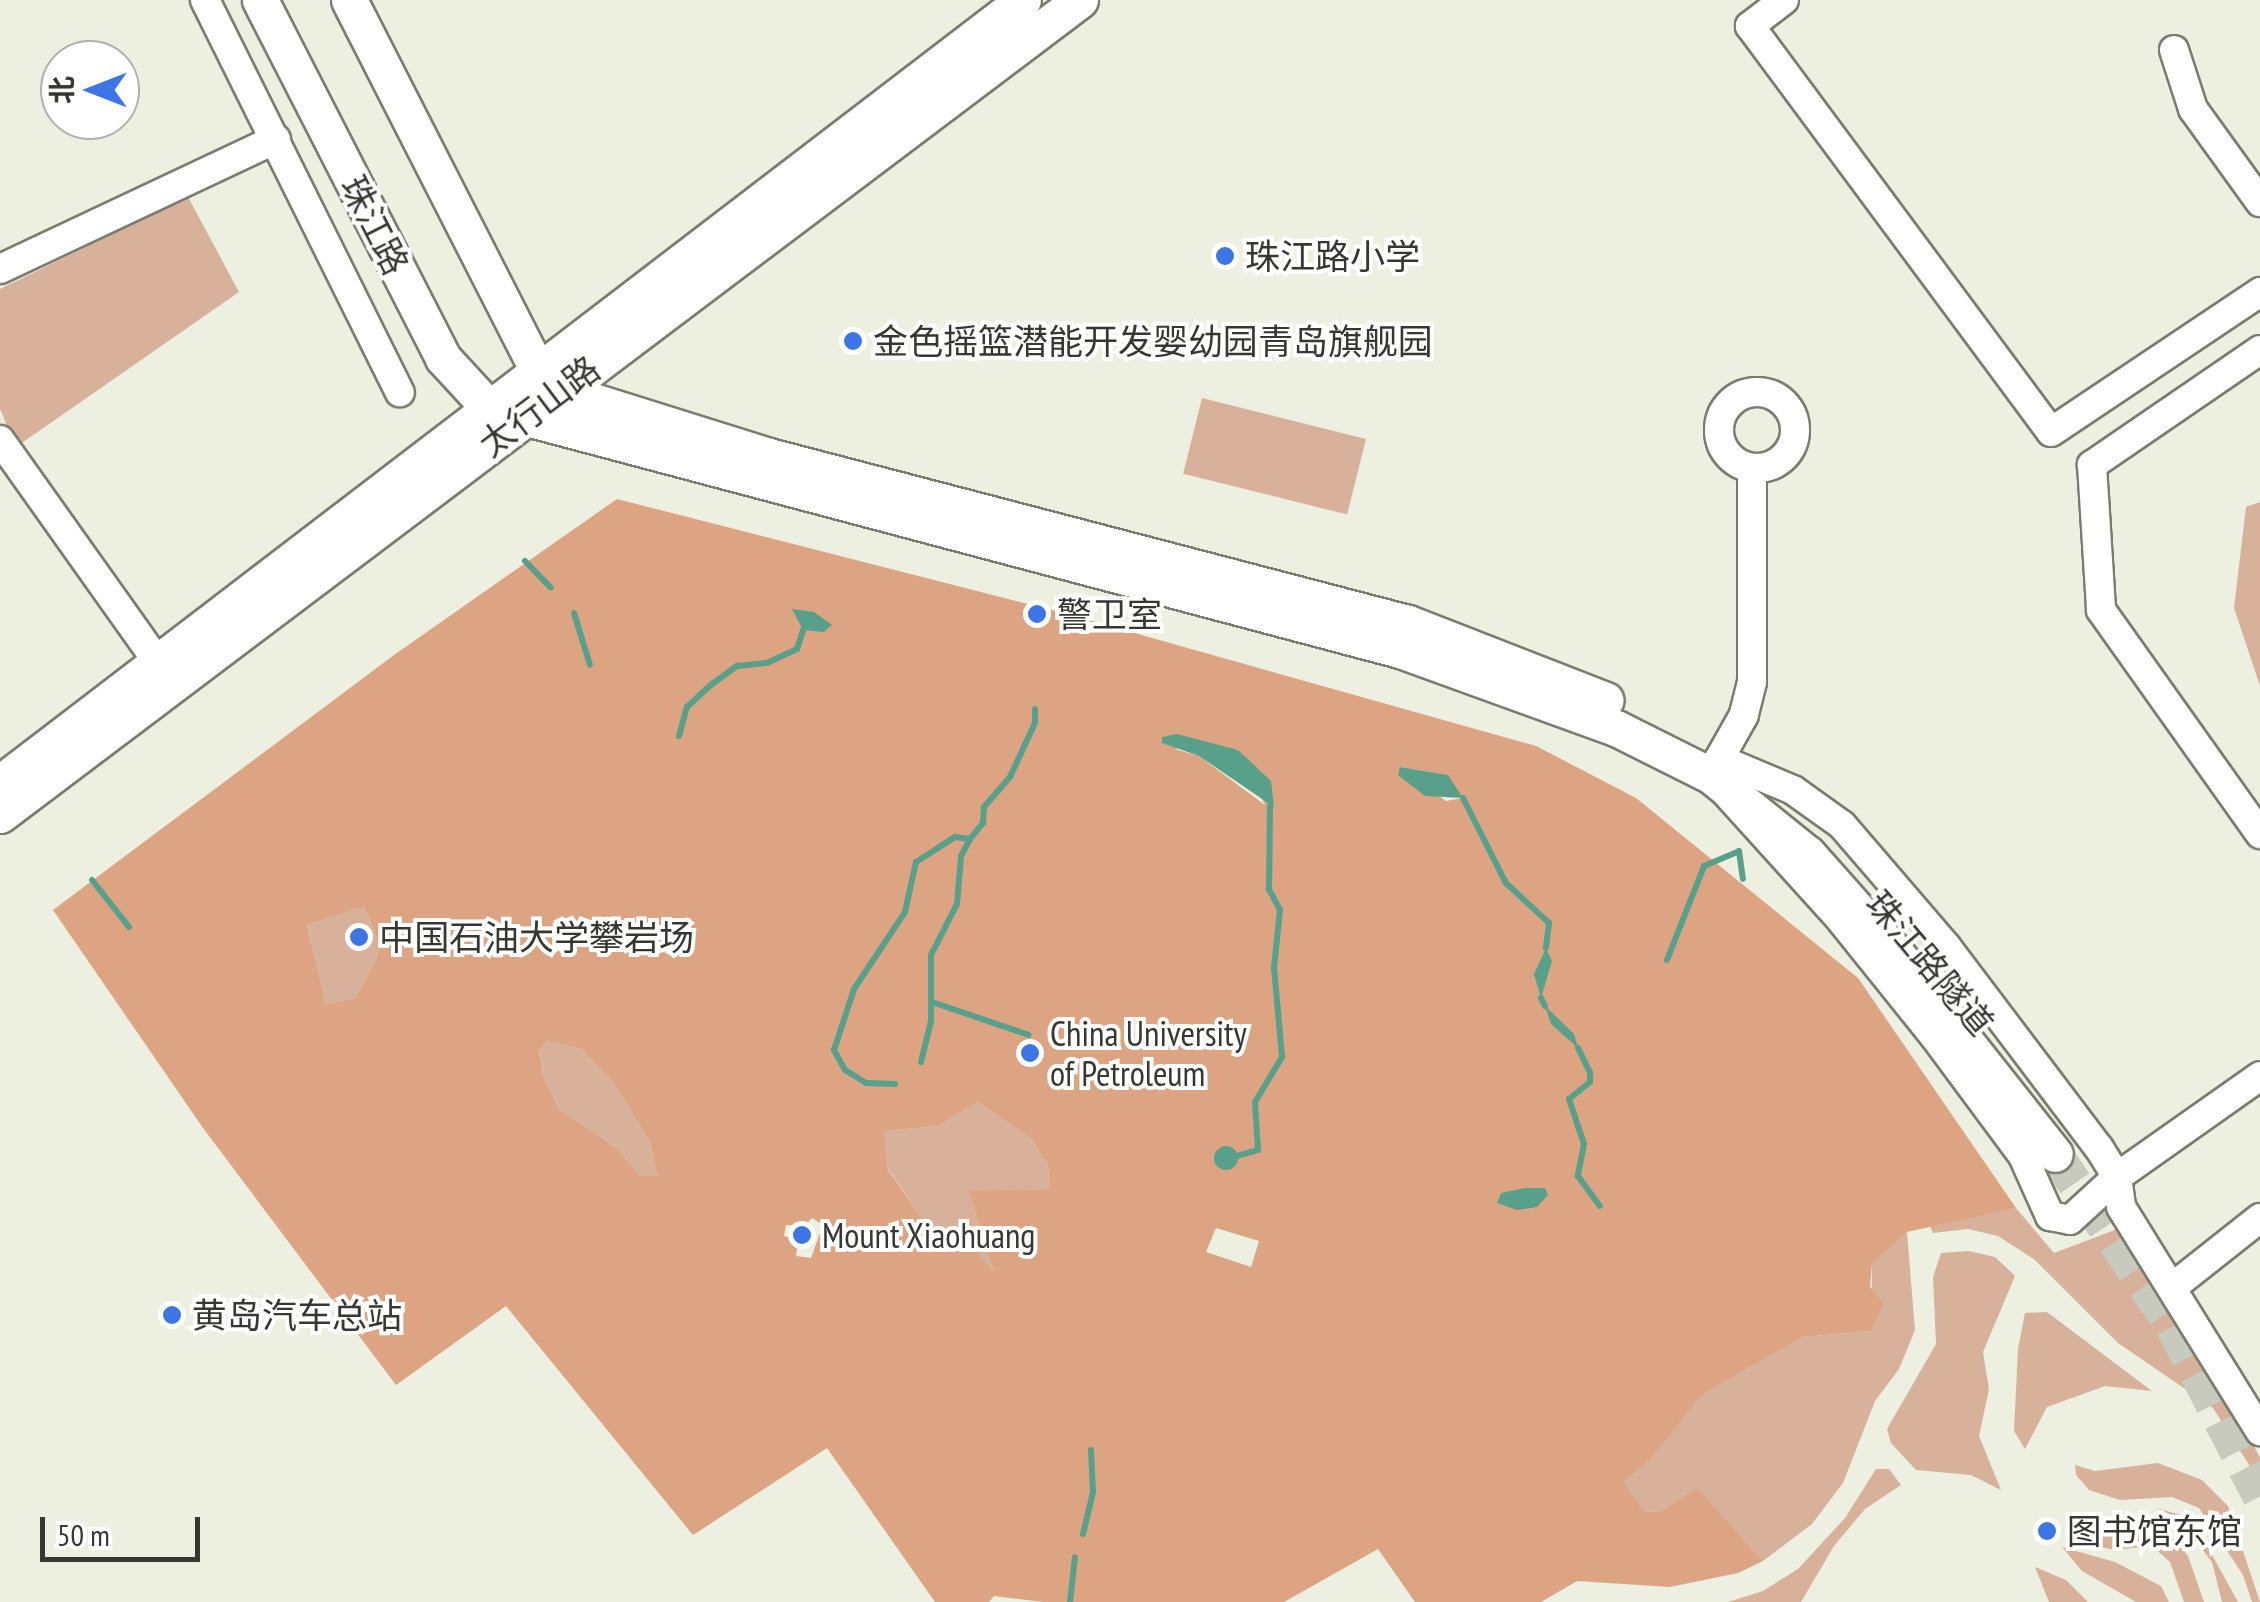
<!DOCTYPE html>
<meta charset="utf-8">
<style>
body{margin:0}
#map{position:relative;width:2260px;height:1602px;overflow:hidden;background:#edefe0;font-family:"PT Sans Narrow","Noto Sans SC",sans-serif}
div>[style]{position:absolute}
.green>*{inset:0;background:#d8b19b;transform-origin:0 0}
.forest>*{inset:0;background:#dca483}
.water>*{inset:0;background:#58a08a}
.round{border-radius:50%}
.stream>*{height:6px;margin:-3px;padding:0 3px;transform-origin:3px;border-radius:3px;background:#58a08a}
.major-tunnel>*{height:35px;margin-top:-17.5px;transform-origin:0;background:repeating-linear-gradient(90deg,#c8cabd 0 35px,transparent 0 53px)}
.roads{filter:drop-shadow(2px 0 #7a7c6f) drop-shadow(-2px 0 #7a7c6f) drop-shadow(0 2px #7a7c6f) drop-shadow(0 -2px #7a7c6f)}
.minor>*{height:28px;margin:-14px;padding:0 14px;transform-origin:14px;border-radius:14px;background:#fff}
.minor>.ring{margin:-14px;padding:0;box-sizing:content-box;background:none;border:28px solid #fff;border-radius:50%}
.major>*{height:35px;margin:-17.5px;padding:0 17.5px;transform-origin:17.5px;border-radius:17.5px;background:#fff}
.dots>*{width:28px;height:28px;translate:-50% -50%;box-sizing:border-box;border:5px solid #fff;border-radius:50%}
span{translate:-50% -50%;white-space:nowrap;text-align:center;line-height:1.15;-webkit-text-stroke:8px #fff;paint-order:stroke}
.street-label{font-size:35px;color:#363731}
.poi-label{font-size:35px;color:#363731}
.left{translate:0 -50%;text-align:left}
.north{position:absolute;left:40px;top:40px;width:100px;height:100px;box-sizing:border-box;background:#fff;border:2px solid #afafad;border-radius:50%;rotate:270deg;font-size:28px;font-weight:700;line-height:40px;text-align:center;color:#363731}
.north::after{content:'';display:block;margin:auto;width:35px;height:45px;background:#3d75e4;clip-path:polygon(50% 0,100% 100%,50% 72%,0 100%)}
.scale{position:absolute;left:40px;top:1517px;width:160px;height:45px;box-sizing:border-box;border:5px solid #363731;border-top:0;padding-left:12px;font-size:30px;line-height:35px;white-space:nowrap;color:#363731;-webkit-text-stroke:8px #fff;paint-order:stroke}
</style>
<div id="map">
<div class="green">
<div style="clip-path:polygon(188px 197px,239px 292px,16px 447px,0 409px,0 289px)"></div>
<div style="left:1202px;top:398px;width:169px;height:78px;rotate:14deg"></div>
<div style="clip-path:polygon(2260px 502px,2260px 686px,2234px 608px,2246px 507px)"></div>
<div style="clip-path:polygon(364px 907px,380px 945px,375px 962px,355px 998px,326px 1004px,307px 925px)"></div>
<div style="clip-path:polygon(547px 1041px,581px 1049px,613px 1082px,650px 1142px,657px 1176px,640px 1176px,618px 1149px,559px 1109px,543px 1074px,539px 1051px)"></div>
<div style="clip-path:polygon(978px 1102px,1031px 1139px,1048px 1165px,1049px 1189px,970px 1192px,995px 1272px,967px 1239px,925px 1222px,888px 1169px,883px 1131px,939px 1126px)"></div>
<div style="clip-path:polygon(2016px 1208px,2054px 1253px,2120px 1228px,2237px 1412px,2260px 1458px,2260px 1482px,2213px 1408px,2118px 1343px,2035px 1260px,1998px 1236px,1968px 1229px,1933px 1233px,1930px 1226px)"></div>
<div style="clip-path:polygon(1907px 1232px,1915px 1330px,1899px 1369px,1875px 1401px,1843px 1483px,1812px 1524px,1763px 1561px,1697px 1489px,1661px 1511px,1643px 1512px,1622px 1482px,1653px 1457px,1700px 1395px,1803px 1337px,1871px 1331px,1872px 1262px)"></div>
<div style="clip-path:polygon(1969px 1251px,1995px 1257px,2015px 1276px,1983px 1352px,1989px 1389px,1979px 1436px,2001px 1490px,1971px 1475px,1916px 1470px,1891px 1443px,1887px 1429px,1936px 1344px,1933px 1277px,1941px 1253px)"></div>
<div style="clip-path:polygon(2047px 1312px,2152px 1391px,2105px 1386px,2047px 1407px,2025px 1449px,2014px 1431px,2018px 1349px,2025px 1313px)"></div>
<div style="clip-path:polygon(2158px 1463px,2202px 1480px,2228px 1506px,2260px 1602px,2252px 1602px,2243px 1575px,2199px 1508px,2172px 1497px,2120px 1500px,2089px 1490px,2076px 1475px,2075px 1465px,2095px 1471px)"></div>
<div style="clip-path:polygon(1876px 1469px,1889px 1469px,1901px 1485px,1865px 1509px,1834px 1546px,1801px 1602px,1728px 1602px,1763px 1591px,1798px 1569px,1845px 1518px)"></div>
<div style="clip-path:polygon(2157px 1508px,2183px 1516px,2200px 1533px,2238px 1602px,2222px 1602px,2212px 1562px,2178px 1518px)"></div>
<div style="clip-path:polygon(2130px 1518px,2152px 1521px,2171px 1536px,2188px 1556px,2204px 1602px,2184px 1602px,2170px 1562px,2152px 1546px,2114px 1550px,2081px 1542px)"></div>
<div style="clip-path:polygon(2062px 1547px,2115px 1562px,2161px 1586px,2169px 1602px,2136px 1602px,2082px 1571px)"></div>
<div style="clip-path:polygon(2035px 1567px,2066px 1580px,2088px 1602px,2049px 1602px)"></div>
</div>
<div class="forest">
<div style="clip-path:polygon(evenodd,617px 499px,1067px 614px,1536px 746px,1636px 798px,1858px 978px,2016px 1208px,1907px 1232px,1872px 1263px,1870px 1287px,1884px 1304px,1871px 1331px,1803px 1337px,1701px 1395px,1653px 1457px,1623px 1482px,1644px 1512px,1661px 1511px,1697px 1488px,1763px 1561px,1738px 1573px,1670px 1587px,1577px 1581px,1541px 1602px,1415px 1602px,1378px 1549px,1284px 1602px,1044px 1602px,994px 1596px,989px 1602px,935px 1602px,827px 1448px,693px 1535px,506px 1306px,396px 1385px,203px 1128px,53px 910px,394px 655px,617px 499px,1207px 743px,1238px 750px,1265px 805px,1199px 756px,1175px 749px,1207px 743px,617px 499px,1400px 767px,1447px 775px,1462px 798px,1446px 801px,1400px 767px,617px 499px,364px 907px,380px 945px,375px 962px,355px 998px,326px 1004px,307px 925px,364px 907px,617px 499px,547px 1041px,581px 1049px,613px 1082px,650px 1142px,657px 1176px,640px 1176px,618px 1149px,559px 1109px,543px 1074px,539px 1051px,547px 1041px,617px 499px,978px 1102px,1031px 1139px,1048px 1165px,1049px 1189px,969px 1191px,994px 1271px,967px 1239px,925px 1222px,888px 1170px,884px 1131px,939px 1126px,978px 1102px,617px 499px,812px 1218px,823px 1225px,811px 1258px,796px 1256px,798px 1240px,784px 1236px,786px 1225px,805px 1226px,812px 1218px,617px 499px,1216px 1228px,1259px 1241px,1251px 1267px,1206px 1252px,1216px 1228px)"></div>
</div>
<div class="water">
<div style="clip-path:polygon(792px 609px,814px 612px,832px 625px,824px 632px,803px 630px)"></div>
<div style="clip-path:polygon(1177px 734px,1238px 750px,1271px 781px,1274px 807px,1199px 756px,1162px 743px,1162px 737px)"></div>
<div style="clip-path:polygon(1400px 767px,1448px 775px,1463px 798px,1425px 796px,1398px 775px)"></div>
<div style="clip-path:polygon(1546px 948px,1552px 961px,1541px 998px,1534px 974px)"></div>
<div style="clip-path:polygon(1545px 1006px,1574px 1034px,1578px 1048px,1551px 1024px)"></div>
<div class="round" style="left:1214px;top:1146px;width:24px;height:24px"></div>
<div style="clip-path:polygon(1525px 1188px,1545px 1188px,1548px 1195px,1537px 1207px,1517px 1210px,1497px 1203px,1501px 1193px)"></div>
</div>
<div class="stream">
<div style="left:525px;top:561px;width:37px;rotate:46deg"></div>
<div style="left:574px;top:613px;width:54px;rotate:72.9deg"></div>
<div style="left:679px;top:736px;width:30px;rotate:-75deg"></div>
<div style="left:687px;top:707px;width:34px;rotate:-43deg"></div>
<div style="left:712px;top:684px;width:31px;rotate:-36deg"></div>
<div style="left:737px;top:666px;width:30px;rotate:-6deg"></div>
<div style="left:767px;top:663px;width:33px;rotate:-25deg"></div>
<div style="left:797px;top:649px;width:20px;rotate:-72deg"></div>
<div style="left:1463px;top:798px;width:95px;rotate:63.2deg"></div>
<div style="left:1506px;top:883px;width:59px;rotate:42.9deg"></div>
<div style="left:1549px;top:923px;width:25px;rotate:97deg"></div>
<div style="left:92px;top:880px;width:60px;rotate:51.8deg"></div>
<div style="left:1667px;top:960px;width:101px;rotate:-68.5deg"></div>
<div style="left:1704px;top:866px;width:38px;rotate:-23deg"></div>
<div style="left:1739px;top:851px;width:28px;rotate:82deg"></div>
<div style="left:1541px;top:998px;width:9px;rotate:63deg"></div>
<div style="left:932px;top:1002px;width:102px;rotate:18.8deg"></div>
<div style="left:1578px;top:1048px;width:28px;rotate:64deg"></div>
<div style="left:1590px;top:1073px;width:9px;rotate:90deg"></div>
<div style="left:1590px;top:1082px;width:27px;rotate:141deg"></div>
<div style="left:1569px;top:1099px;width:47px;rotate:71.6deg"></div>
<div style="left:1584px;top:1144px;width:33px;rotate:101deg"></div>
<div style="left:1578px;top:1176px;width:37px;rotate:54deg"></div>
<div style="left:921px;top:1062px;width:42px;rotate:-76.3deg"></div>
<div style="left:931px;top:1021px;width:66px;rotate:-90deg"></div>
<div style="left:931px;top:955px;width:57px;rotate:-63deg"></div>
<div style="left:957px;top:904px;width:48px;rotate:-85.2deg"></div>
<div style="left:961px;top:856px;width:19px;rotate:-62deg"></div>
<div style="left:895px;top:1084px;width:29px;rotate:-178deg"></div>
<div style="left:866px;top:1083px;width:25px;rotate:-148deg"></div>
<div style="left:845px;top:1070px;width:23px;rotate:-119deg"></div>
<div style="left:834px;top:1050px;width:64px;rotate:-71.8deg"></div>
<div style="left:854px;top:989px;width:92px;rotate:-56.5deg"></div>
<div style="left:905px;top:912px;width:51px;rotate:-77.6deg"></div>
<div style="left:916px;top:862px;width:46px;rotate:-32.7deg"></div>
<div style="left:955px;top:837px;width:15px;rotate:8deg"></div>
<div style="left:970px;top:839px;width:21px;rotate:-51deg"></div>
<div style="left:983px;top:823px;width:16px;rotate:-86deg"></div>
<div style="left:984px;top:807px;width:40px;rotate:-49deg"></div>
<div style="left:1010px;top:777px;width:60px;rotate:-65.2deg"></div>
<div style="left:1035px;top:723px;width:14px;rotate:-90deg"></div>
<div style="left:1237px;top:1156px;width:22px;rotate:-16deg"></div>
<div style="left:1258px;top:1150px;width:48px;rotate:-93.6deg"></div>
<div style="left:1255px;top:1102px;width:52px;rotate:-59deg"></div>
<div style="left:1282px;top:1057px;width:89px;rotate:-95.1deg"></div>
<div style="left:1274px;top:968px;width:58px;rotate:-84.1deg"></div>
<div style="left:1280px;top:910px;width:24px;rotate:-118deg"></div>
<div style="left:1269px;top:889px;width:83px;rotate:-89.3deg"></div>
<div style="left:1083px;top:1534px;width:43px;rotate:-76.6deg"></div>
<div style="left:1093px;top:1492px;width:42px;rotate:-92.7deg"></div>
<div style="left:1070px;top:1602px;width:45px;rotate:-83.7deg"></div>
</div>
<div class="major-tunnel">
<div style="left:2055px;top:1154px;width:209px;rotate:55.5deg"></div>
<div style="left:2173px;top:1326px;width:191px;rotate:62.9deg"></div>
</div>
<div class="roads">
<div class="minor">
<div style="left:205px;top:0;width:438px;rotate:63.6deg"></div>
<div style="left:1784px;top:0;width:43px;rotate:142.6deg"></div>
<div style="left:1750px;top:26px;width:505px;rotate:53.45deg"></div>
<div style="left:2051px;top:432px;width:252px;rotate:-33.8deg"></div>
<div style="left:2174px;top:50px;width:62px;rotate:72.1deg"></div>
<div style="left:2193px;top:109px;width:115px;rotate:54.2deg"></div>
<div style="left:0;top:269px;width:305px;rotate:-25.2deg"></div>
<div style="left:2260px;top:350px;width:204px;rotate:145.6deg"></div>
<div style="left:2092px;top:465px;width:145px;rotate:86.4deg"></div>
<div style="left:2101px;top:610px;width:275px;rotate:54.6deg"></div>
<div class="ring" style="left:1719px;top:392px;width:48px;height:48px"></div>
<div style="left:0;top:440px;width:267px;rotate:54.6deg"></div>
<div style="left:1752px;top:469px;width:213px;rotate:90deg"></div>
<div style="left:1752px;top:682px;width:34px;rotate:104deg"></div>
<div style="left:1744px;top:715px;width:69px;rotate:119.5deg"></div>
<div style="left:1710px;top:775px;width:194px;rotate:47.9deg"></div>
<div style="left:1840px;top:919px;width:150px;rotate:51.2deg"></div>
<div style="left:1934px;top:1036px;width:149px;rotate:53.4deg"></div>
<div style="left:2023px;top:1156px;width:66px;rotate:65.8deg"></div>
<div style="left:2050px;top:1216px;width:20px;rotate:11deg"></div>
<div style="left:2070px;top:1220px;width:64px;rotate:-42.5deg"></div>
<div style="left:2117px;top:1177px;width:175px;rotate:-35.2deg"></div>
<div style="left:1719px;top:759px;width:80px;rotate:22.7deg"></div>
<div style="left:1793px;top:790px;width:60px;rotate:35.5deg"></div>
<div style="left:1842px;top:825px;width:160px;rotate:49.3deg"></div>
<div style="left:1946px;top:946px;width:253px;rotate:52.9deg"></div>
<div style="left:2099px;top:1148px;width:34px;rotate:58deg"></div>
<div style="left:2117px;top:1177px;width:30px;rotate:82deg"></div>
<div style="left:2121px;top:1207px;width:264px;rotate:58.2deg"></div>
<div style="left:2174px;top:1286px;width:110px;rotate:-38.3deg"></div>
</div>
<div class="major">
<div style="left:260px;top:0;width:402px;rotate:62.9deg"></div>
<div style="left:443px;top:358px;width:68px;rotate:47.4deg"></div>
<div style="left:489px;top:408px;width:943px;rotate:14.88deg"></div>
<div style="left:1400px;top:650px;width:230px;rotate:19.9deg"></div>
<div style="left:1616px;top:728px;width:105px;rotate:26.6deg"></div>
<div style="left:1710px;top:775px;width:126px;rotate:38.9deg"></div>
<div style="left:1808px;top:854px;width:132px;rotate:48.4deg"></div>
<div style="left:1896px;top:953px;width:256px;rotate:51.7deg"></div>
<div style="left:349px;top:0;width:416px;rotate:63deg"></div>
<div style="left:538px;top:371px;width:28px;rotate:44deg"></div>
<div style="left:558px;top:390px;width:221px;rotate:17.4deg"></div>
<div style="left:769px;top:456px;width:660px;rotate:14.65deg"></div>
<div style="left:1408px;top:623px;width:212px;rotate:21.3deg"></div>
<div style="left:0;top:783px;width:1288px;rotate:-37.43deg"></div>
<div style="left:0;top:815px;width:1353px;rotate:-37.04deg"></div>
</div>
</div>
<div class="dots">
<div style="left:1225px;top:256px;background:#3d75e4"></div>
<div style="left:853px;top:341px;background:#3d75e4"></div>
<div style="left:1037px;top:614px;background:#3d75e4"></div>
<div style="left:359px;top:937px;background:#3d75e4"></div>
<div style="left:1030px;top:1053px;background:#3d75e4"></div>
<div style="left:802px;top:1235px;background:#3d75e4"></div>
<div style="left:172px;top:1315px;background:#3d75e4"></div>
<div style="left:2047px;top:1531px;background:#3d75e4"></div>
</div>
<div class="street-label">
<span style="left:375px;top:225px;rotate:63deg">珠江路</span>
<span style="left:539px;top:406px;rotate:-37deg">太行山路</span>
<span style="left:1930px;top:963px;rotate:50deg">珠江路隧道</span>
</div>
<div class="poi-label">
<span class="left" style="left:1245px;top:256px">珠江路小学</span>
<span class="left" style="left:873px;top:341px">金色摇篮潜能开发婴幼园青岛旗舰园</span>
<span class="left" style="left:1057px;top:614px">警卫室</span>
<span class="left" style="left:379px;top:937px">中国石油大学攀岩场</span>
<span class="left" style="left:1050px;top:1053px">China University<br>of Petroleum</span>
<span class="left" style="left:822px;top:1235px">Mount Xiaohuang</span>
<span class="left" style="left:192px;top:1315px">黄岛汽车总站</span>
<span class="left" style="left:2067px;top:1531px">图书馆东馆</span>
</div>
<div class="north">北</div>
<div class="scale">50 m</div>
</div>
